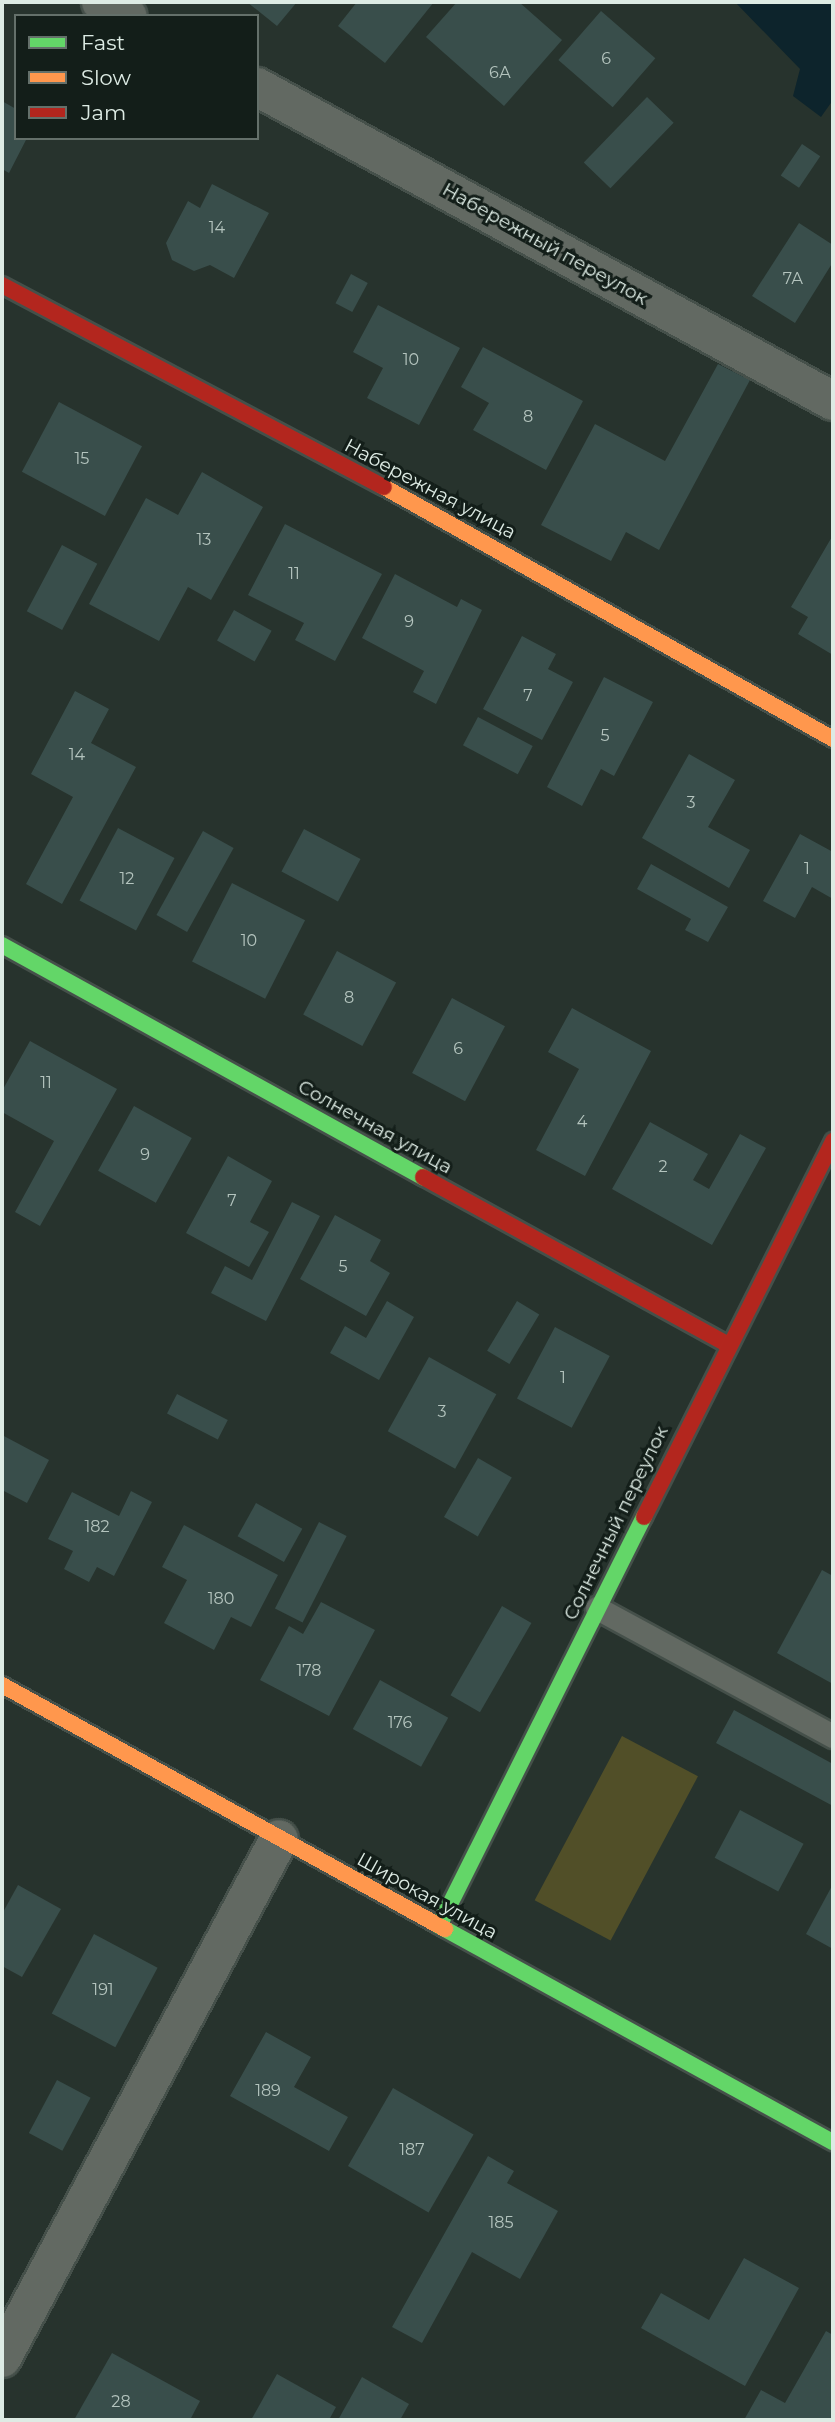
<!DOCTYPE html>
<meta charset="utf-8">
<style>
body{margin:0}
#map{position:relative;width:835px;height:2422px;overflow:hidden;background:#27332d;font-family:Montserrat,sans-serif}
div>[style]{position:absolute}
.green>*{inset:0;background:#514f28;transform-origin:0 0}
.water>*{inset:0;background:#0d242c}
.building>*{inset:0;background:#394e4b;transform-origin:0 0}
.roads{filter:drop-shadow(2px 0 #45504a) drop-shadow(-2px 0 #45504a) drop-shadow(0 2px #45504a) drop-shadow(0 -2px #45504a)}
.lane>*{height:23px;margin:-11.5px;padding:0 11.5px;transform-origin:11.5px;border-radius:11.5px;background:#626962}
.street>*{height:38px;margin:-19px;padding:0 19px;transform-origin:19px;border-radius:19px;background:#626962}
.fast>*{height:16px;margin:-8px;padding:0 8px;transform-origin:8px;border-radius:8px;background:#63d668}
.slow>*{height:16px;margin:-8px;padding:0 8px;transform-origin:8px;border-radius:8px;background:#ff974d}
.jam>*{height:16px;margin:-8px;padding:0 8px;transform-origin:8px;border-radius:8px;background:#b3261e}
span{translate:-50% -50%;white-space:nowrap;text-align:center;line-height:1.15;-webkit-text-stroke:6px #131e19;paint-order:stroke}
.number-label{font-size:16px;color:#b4c4be}
.number-label span{-webkit-text-stroke-width:0}
.street-label{font-size:19px;color:#ddebe4}
.frame{position:absolute;inset:0;border:4px solid #ddebe4;pointer-events:none}
.legend{position:absolute;left:14px;top:14px;width:245px;height:126px;box-sizing:border-box;background:#131e19;border:2px solid #64706a;margin:0;padding:9px 12px;list-style:none;font-size:21px;color:#ddebe4}
.legend li{display:flex;align-items:center;gap:14px;height:35px}
.legend b{width:35px;border:2px solid #64706a}
</style>
<div id="map">
<div class="green">
<div style="left:622px;top:1736px;width:86px;height:186px;rotate:28deg"></div>
</div>
<div class="water">
<div style="clip-path:polygon(735px 2px,833px 2px,833px 100px,821px 117px,793px 96px,800px 69px)"></div>
</div>
<div class="building">
<div style="clip-path:polygon(247px 2px,297px 2px,277px 26px)"></div>
<div style="clip-path:polygon(357px 2px,434px 2px,385px 63px,338px 26px)"></div>
<div style="clip-path:polygon(457px 2px,519px 2px,562px 40px,504px 106px,426px 37px)"></div>
<div style="left:601px;top:11px;width:72px;height:65px;rotate:41deg"></div>
<div style="left:647px;top:97px;width:37px;height:91px;rotate:44deg"></div>
<div style="clip-path:polygon(2px 101px,16px 109px,16px 138px,27px 138px,9px 173px,2px 169px)"></div>
<div style="left:802px;top:144px;width:22px;height:38px;rotate:34deg"></div>
<div style="clip-path:polygon(212px 184px,269px 213px,234px 278px,210px 265px,194px 271px,172px 260px,166px 243px,188px 201px,200px 208px)"></div>
<div style="clip-path:polygon(799px 223px,833px 245px,833px 262px,795px 323px,752px 296px)"></div>
<div style="left:351px;top:274px;width:19px;height:33px;rotate:28deg"></div>
<div style="clip-path:polygon(378px 305px,460px 348px,419px 425px,367px 398px,383px 368px,353px 352px)"></div>
<div style="clip-path:polygon(483px 347px,583px 401px,546px 470px,473px 430px,489px 403px,461px 387px)"></div>
<div style="clip-path:polygon(718px 364px,750px 380px,659px 550px,626px 532px,611px 561px,541px 525px,595px 424px,665px 461px)"></div>
<div style="left:59px;top:402px;width:94px;height:79px;rotate:28deg"></div>
<div style="clip-path:polygon(202px 472px,263px 507px,211px 600px,188px 587px,159px 641px,89px 604px,146px 498px,178px 515px)"></div>
<div style="clip-path:polygon(285px 524px,382px 574px,335px 661px,295px 640px,304px 623px,248px 595px)"></div>
<div style="clip-path:polygon(833px 535px,833px 655px,798px 634px,808px 617px,791px 607px)"></div>
<div style="left:62px;top:545px;width:40px;height:75px;rotate:28deg"></div>
<div style="clip-path:polygon(395px 574px,457px 607px,461px 599px,482px 610px,436px 704px,413px 692px,424px 671px,362px 638px)"></div>
<div style="left:234px;top:610px;width:43px;height:35px;rotate:29deg"></div>
<div style="clip-path:polygon(522px 636px,556px 654px,548px 669px,573px 682px,542px 740px,483px 709px)"></div>
<div style="clip-path:polygon(604px 677px,653px 702px,614px 776px,601px 769px,582px 806px,547px 787px)"></div>
<div style="clip-path:polygon(75px 691px,109px 709px,91px 743px,136px 767px,62px 904px,26px 884px,73px 797px,31px 774px)"></div>
<div style="left:478px;top:717px;width:62px;height:32px;rotate:28deg"></div>
<div style="clip-path:polygon(689px 754px,735px 780px,708px 827px,750px 850px,729px 888px,642px 838px)"></div>
<div style="left:118px;top:828px;width:64px;height:82px;rotate:28deg"></div>
<div style="left:304px;top:829px;width:64px;height:48px;rotate:28deg"></div>
<div style="left:203px;top:831px;width:35px;height:96px;rotate:29deg"></div>
<div style="clip-path:polygon(800px 834px,833px 852px,833px 899px,812px 887px,795px 918px,763px 901px)"></div>
<div style="clip-path:polygon(651px 864px,728px 907px,708px 942px,685px 930px,691px 919px,637px 889px)"></div>
<div style="left:232px;top:883px;width:82px;height:88px;rotate:27deg"></div>
<div style="left:337px;top:951px;width:67px;height:72px;rotate:28deg"></div>
<div style="left:452px;top:998px;width:60px;height:85px;rotate:28deg"></div>
<div style="clip-path:polygon(572px 1008px,651px 1051px,585px 1176px,536px 1150px,579px 1069px,548px 1052px)"></div>
<div style="clip-path:polygon(30px 1041px,117px 1089px,40px 1226px,15px 1212px,54px 1141px,2px 1112px,2px 1091px)"></div>
<div style="left:134px;top:1106px;width:66px;height:74px;rotate:29deg"></div>
<div style="clip-path:polygon(650px 1122px,708px 1154px,693px 1180px,709px 1189px,740px 1134px,766px 1148px,712px 1245px,612px 1189px)"></div>
<div style="clip-path:polygon(228px 1156px,272px 1181px,250px 1222px,269px 1232px,249px 1267px,186px 1233px)"></div>
<div style="clip-path:polygon(292px 1202px,320px 1216px,266px 1321px,211px 1293px,225px 1266px,252px 1280px)"></div>
<div style="clip-path:polygon(335px 1215px,381px 1240px,370px 1261px,390px 1273px,366px 1316px,300px 1279px)"></div>
<div style="clip-path:polygon(387px 1301px,414px 1317px,379px 1380px,330px 1353px,345px 1326px,366px 1338px)"></div>
<div style="left:517px;top:1301px;width:26px;height:58px;rotate:31deg"></div>
<div style="left:555px;top:1327px;width:62px;height:81px;rotate:28deg"></div>
<div style="left:429px;top:1357px;width:77px;height:85px;rotate:29deg"></div>
<div style="left:177px;top:1394px;width:57px;height:22px;rotate:27deg"></div>
<div style="clip-path:polygon(2px 1435px,49px 1460px,27px 1503px,2px 1490px)"></div>
<div style="left:478px;top:1458px;width:39px;height:68px;rotate:30deg"></div>
<div style="clip-path:polygon(131px 1491px,152px 1502px,114px 1576px,97px 1567px,89px 1582px,64px 1569px,73px 1551px,48px 1539px,72px 1492px,119px 1516px)"></div>
<div style="left:256px;top:1503px;width:53px;height:38px;rotate:29deg"></div>
<div style="left:319px;top:1522px;width:31px;height:97px;rotate:27deg"></div>
<div style="clip-path:polygon(184px 1525px,278px 1575px,251px 1627px,231px 1617px,214px 1650px,164px 1623px,187px 1580px,162px 1567px)"></div>
<div style="clip-path:polygon(822px 1570px,833px 1576px,833px 1684px,777px 1653px)"></div>
<div style="clip-path:polygon(321px 1602px,375px 1630px,329px 1716px,260px 1680px,289px 1626px,303px 1634px)"></div>
<div style="left:502px;top:1606px;width:34px;height:103px;rotate:30deg"></div>
<div style="left:380px;top:1680px;width:78px;height:56px;rotate:29deg"></div>
<div style="clip-path:polygon(734px 1710px,833px 1764px,833px 1806px,716px 1743px)"></div>
<div style="left:740px;top:1810px;width:72px;height:54px;rotate:28deg"></div>
<div style="clip-path:polygon(833px 1884px,833px 1949px,806px 1934px)"></div>
<div style="clip-path:polygon(18px 1885px,61px 1909px,22px 1977px,2px 1966px,2px 1914px)"></div>
<div style="left:94px;top:1934px;width:72px;height:90px;rotate:28deg"></div>
<div style="clip-path:polygon(266px 2032px,311px 2057px,294px 2087px,348px 2117px,329px 2151px,230px 2096px)"></div>
<div style="left:57px;top:2080px;width:38px;height:60px;rotate:28deg"></div>
<div style="left:393px;top:2088px;width:93px;height:90px;rotate:30deg"></div>
<div style="clip-path:polygon(488px 2156px,514px 2171px,507px 2183px,558px 2211px,520px 2279px,472px 2252px,422px 2343px,392px 2327px)"></div>
<div style="clip-path:polygon(744px 2258px,799px 2288px,745px 2386px,641px 2328px,661px 2293px,709px 2320px)"></div>
<div style="clip-path:polygon(826px 2331px,833px 2335px,833px 2420px,744px 2420px,761px 2390px,785px 2403px)"></div>
<div style="clip-path:polygon(112px 2353px,200px 2401px,190px 2420px,74px 2420px)"></div>
<div style="clip-path:polygon(277px 2374px,336px 2407px,329px 2420px,251px 2420px)"></div>
<div style="clip-path:polygon(362px 2377px,409px 2404px,400px 2420px,338px 2420px)"></div>
</div>
<div class="roads">
<div class="lane">
<div style="left:597px;top:1608px;width:268px;rotate:28.5deg"></div>
</div>
<div class="street">
<div style="left:101px;top:2px;width:30px;rotate:28deg"></div>
<div style="left:257px;top:87px;width:656px;rotate:28.6deg"></div>
<div style="left:2px;top:2358px;width:588px;rotate:-61.91deg"></div>
</div>
<div class="fast">
<div style="left:2px;top:945px;width:481px;rotate:28.9deg"></div>
<div style="left:439px;top:1926px;width:457px;rotate:-63.4deg"></div>
<div style="left:445px;top:1929px;width:443px;rotate:28.8deg"></div>
</div>
<div class="slow">
<div style="left:384px;top:487px;width:515px;rotate:29.3deg"></div>
<div style="left:2px;top:1685px;width:506px;rotate:28.85deg"></div>
</div>
<div class="jam">
<div style="left:2px;top:285px;width:432px;rotate:27.9deg"></div>
<div style="left:423px;top:1177px;width:348px;rotate:28.8deg"></div>
<div style="left:644px;top:1517px;width:421px;rotate:-63.3deg"></div>
</div>
</div>
<div class="number-label">
<span style="left:606px;top:59px">6</span>
<span style="left:500px;top:73px">6А</span>
<span style="left:217px;top:228px">14</span>
<span style="left:793px;top:279px">7А</span>
<span style="left:411px;top:360px">10</span>
<span style="left:528px;top:417px">8</span>
<span style="left:82px;top:459px">15</span>
<span style="left:204px;top:540px">13</span>
<span style="left:294px;top:574px">11</span>
<span style="left:409px;top:622px">9</span>
<span style="left:528px;top:696px">7</span>
<span style="left:605px;top:736px">5</span>
<span style="left:77px;top:755px">14</span>
<span style="left:691px;top:803px">3</span>
<span style="left:807px;top:869px">1</span>
<span style="left:127px;top:879px">12</span>
<span style="left:249px;top:941px">10</span>
<span style="left:349px;top:998px">8</span>
<span style="left:458px;top:1049px">6</span>
<span style="left:46px;top:1083px">11</span>
<span style="left:582px;top:1122px">4</span>
<span style="left:145px;top:1155px">9</span>
<span style="left:663px;top:1167px">2</span>
<span style="left:232px;top:1201px">7</span>
<span style="left:343px;top:1267px">5</span>
<span style="left:563px;top:1378px">1</span>
<span style="left:442px;top:1412px">3</span>
<span style="left:97px;top:1527px">182</span>
<span style="left:221px;top:1599px">180</span>
<span style="left:309px;top:1671px">178</span>
<span style="left:400px;top:1723px">176</span>
<span style="left:103px;top:1990px">191</span>
<span style="left:268px;top:2091px">189</span>
<span style="left:412px;top:2150px">187</span>
<span style="left:501px;top:2223px">185</span>
<span style="left:121px;top:2402px">28</span>
</div>
<div class="street-label">
<span style="left:545px;top:244px;rotate:29deg">Набережный переулок</span>
<span style="left:430px;top:489px;rotate:28deg">Набережная улица</span>
<span style="left:375px;top:1127px;rotate:29deg">Солнечная улица</span>
<span style="left:616px;top:1523px;rotate:-64deg">Солнечный переулок</span>
<span style="left:427px;top:1896px;rotate:29deg">Широкая улица</span>
</div>
<div class="frame"></div>
<ul class="legend">
<li><b style="height:9px;background:#63d668"></b>Fast</li>
<li><b style="height:9px;background:#ff974d"></b>Slow</li>
<li><b style="height:9px;background:#b3261e"></b>Jam</li>
</ul>
</div>
